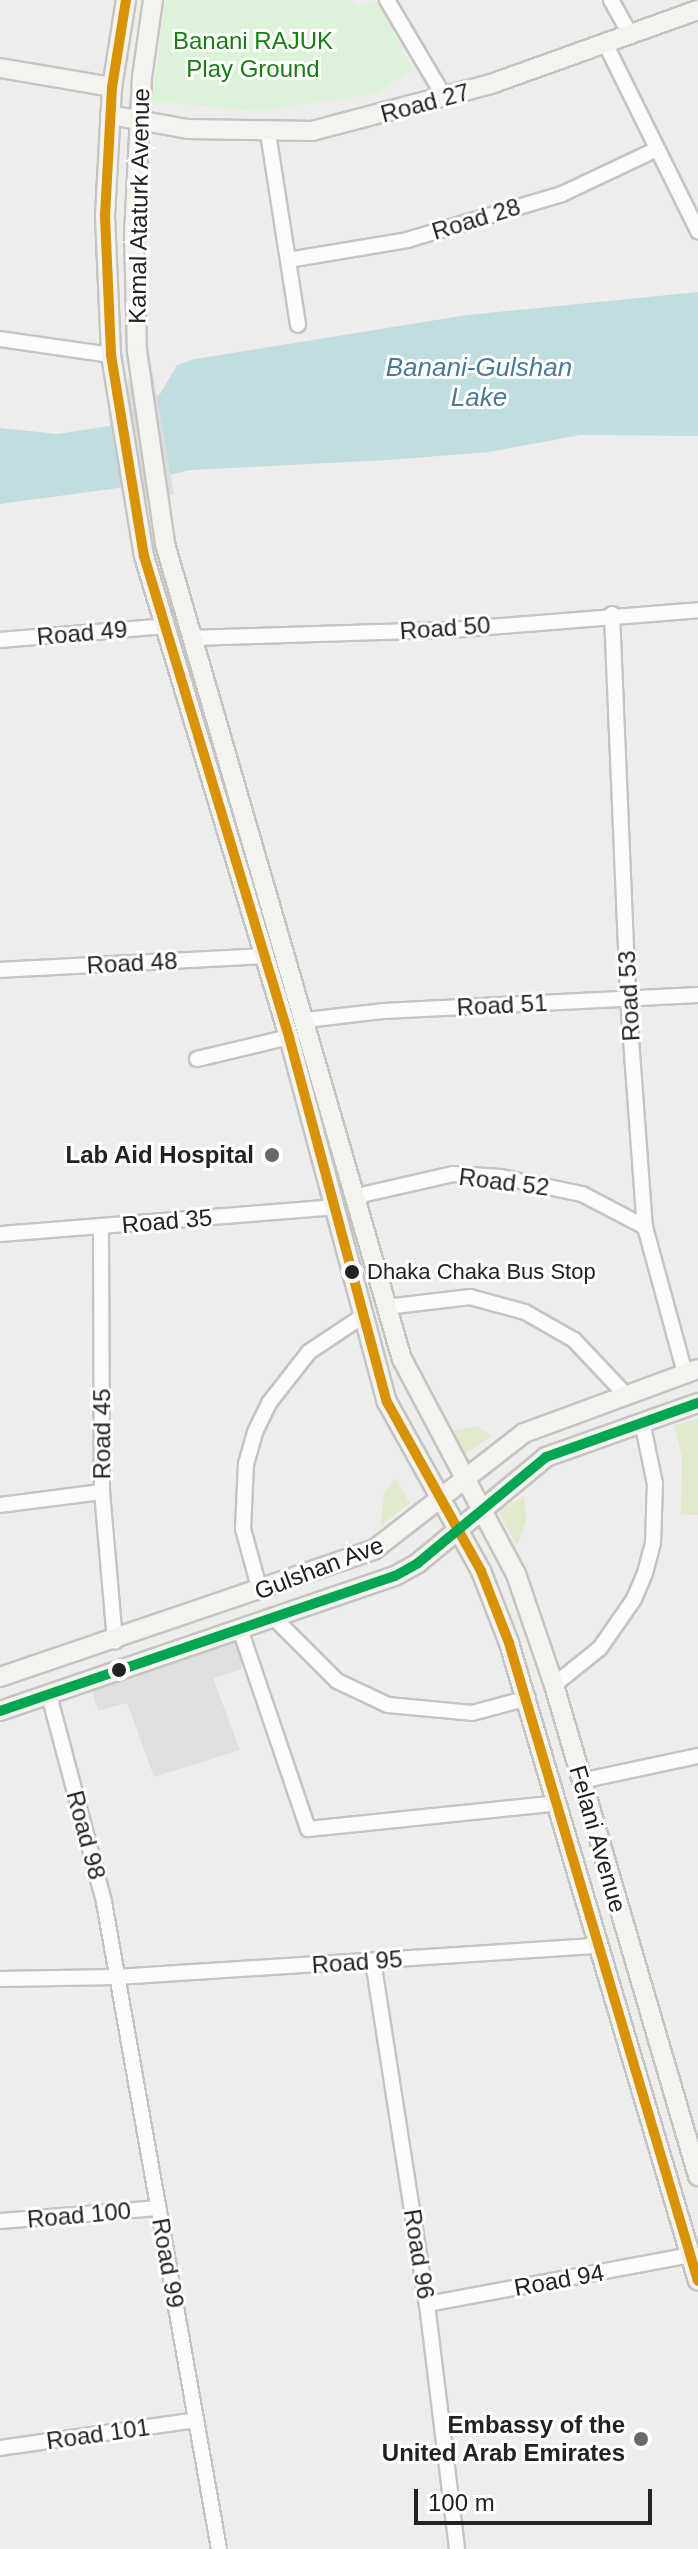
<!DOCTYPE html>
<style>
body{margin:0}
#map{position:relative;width:698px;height:2549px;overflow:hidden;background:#efedeb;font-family:Helvetica,sans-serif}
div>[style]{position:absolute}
.grass>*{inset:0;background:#e0eacc}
.park>*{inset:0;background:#dcf3d9}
.parking>*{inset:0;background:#e0dfde}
.water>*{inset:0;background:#c0dee0}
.pier>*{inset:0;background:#dedddd}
.roads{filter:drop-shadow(2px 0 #c5c4c3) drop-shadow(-2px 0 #c5c4c3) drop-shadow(0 2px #c5c4c3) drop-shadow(0 -2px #c5c4c3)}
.street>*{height:14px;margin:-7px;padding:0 7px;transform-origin:7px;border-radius:7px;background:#fdfcfc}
.secondary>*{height:18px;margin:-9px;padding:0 9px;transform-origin:9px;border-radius:9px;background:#f4f3ee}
.bus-1>*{height:10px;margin:-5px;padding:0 5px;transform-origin:5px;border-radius:5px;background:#d79205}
.bus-2>*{height:10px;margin:-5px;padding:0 5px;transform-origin:5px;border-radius:5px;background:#00a651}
.dots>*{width:22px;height:22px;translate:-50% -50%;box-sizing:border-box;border:4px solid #fff;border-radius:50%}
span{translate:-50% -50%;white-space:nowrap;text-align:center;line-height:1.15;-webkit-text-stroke:6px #fff;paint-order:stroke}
.bus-label{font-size:22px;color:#222}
.left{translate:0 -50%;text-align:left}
.park-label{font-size:24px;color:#187e12}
.street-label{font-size:24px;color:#222}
.poi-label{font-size:24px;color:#222;font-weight:700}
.right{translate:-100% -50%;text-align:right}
.water-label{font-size:26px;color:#487a96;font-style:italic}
.scale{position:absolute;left:414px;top:2489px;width:238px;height:36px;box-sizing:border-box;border:4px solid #222;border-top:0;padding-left:10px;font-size:24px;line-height:28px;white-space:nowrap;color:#222;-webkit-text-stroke:6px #fff;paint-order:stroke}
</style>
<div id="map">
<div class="grass">
<div style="clip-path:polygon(698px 1419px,698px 1515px,681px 1515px,682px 1457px,674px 1425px)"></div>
<div style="clip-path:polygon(477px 1426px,492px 1436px,465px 1454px,451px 1432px)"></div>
<div style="clip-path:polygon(395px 1479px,410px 1503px,381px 1526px,384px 1493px)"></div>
<div style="clip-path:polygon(524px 1496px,526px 1520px,517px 1546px,498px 1511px)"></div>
</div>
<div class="park">
<div style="clip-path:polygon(165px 0,352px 0,356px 7px,377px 0,413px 70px,376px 94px,256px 111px,152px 101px)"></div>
</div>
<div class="parking">
<div style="clip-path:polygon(237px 1641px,242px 1669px,213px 1678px,240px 1750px,154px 1777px,127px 1703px,98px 1711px,91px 1689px)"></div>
</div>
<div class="water">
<div style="clip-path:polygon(698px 292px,698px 436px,580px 435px,489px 452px,388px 460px,190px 470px,118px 488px,0 504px,0 428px,58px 434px,109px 426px,160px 394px,177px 365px,195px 359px,467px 315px)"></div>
</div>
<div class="pier">
<div style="clip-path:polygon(148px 346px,174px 494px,126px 504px,108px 415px,120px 411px,137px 351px)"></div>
</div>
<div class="roads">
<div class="street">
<div style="left:387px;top:0;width:114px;rotate:59.4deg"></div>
<div style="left:611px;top:0;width:41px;rotate:60.9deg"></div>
<div style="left:606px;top:45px;width:208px;rotate:63.7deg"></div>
<div style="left:268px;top:133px;width:194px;rotate:81.1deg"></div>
<div style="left:288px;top:260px;width:121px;rotate:-9.5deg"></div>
<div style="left:407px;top:240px;width:162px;rotate:-16.5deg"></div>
<div style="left:562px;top:194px;width:103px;rotate:-25.3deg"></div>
<div style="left:0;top:339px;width:112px;rotate:8.2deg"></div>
<div style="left:612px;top:614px;width:384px;rotate:87.6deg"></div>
<div style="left:628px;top:998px;width:230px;rotate:85.8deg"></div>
<div style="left:645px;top:1227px;width:151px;rotate:74.7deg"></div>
<div style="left:191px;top:638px;width:261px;rotate:-1.8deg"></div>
<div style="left:452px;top:630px;width:247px;rotate:-4.6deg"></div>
<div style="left:0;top:640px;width:166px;rotate:-4.8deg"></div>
<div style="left:0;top:970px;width:264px;rotate:-3deg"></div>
<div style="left:306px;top:1020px;width:79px;rotate:-6.6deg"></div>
<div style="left:384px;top:1011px;width:314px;rotate:-2.9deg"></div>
<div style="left:197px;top:1059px;width:95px;rotate:-13.4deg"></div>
<div style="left:357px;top:1196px;width:98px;rotate:-12.9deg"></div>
<div style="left:453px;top:1174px;width:48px;rotate:3.6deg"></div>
<div style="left:501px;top:1177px;width:83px;rotate:11.9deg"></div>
<div style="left:582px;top:1194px;width:71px;rotate:27.6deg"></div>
<div style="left:101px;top:1226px;width:266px;rotate:89.8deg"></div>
<div style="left:102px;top:1492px;width:150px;rotate:85deg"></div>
<div style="left:0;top:1234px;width:334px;rotate:-4.6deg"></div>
<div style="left:386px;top:1307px;width:85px;rotate:-6.8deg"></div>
<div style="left:470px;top:1297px;width:57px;rotate:15.3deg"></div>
<div style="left:525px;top:1312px;width:56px;rotate:29.7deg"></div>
<div style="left:574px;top:1340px;width:74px;rotate:46.6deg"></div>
<div style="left:0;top:1505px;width:103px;rotate:-7.3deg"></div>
<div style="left:260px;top:1591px;width:64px;rotate:-105.3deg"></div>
<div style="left:243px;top:1529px;width:65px;rotate:-87.4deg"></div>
<div style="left:246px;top:1464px;width:33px;rotate:-74deg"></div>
<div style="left:255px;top:1432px;width:32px;rotate:-64deg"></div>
<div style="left:269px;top:1403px;width:65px;rotate:-51.9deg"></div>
<div style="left:309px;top:1352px;width:65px;rotate:-33.7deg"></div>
<div style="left:276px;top:1620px;width:86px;rotate:45deg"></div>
<div style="left:337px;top:1681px;width:56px;rotate:25.2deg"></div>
<div style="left:388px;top:1705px;width:84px;rotate:5.4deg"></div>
<div style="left:472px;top:1713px;width:58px;rotate:-15deg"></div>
<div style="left:241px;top:1632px;width:208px;rotate:71.2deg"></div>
<div style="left:308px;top:1829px;width:251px;rotate:-5.9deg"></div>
<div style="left:554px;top:1685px;width:59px;rotate:-38.8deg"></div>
<div style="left:600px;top:1648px;width:60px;rotate:-55.2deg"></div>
<div style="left:634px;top:1599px;width:28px;rotate:-67deg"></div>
<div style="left:645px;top:1573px;width:31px;rotate:-75deg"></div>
<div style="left:653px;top:1543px;width:59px;rotate:-88.1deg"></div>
<div style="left:655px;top:1484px;width:64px;rotate:-101.7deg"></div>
<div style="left:49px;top:1695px;width:214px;rotate:75.1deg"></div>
<div style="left:104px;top:1902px;width:657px;rotate:79.92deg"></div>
<div style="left:581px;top:1781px;width:120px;rotate:-12.1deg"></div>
<div style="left:373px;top:1961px;width:347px;rotate:81.1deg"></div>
<div style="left:427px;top:2304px;width:247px;rotate:83deg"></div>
<div style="left:0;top:1979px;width:116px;rotate:-1deg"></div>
<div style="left:116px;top:1977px;width:483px;rotate:-3.7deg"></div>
<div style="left:0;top:2221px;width:159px;rotate:-4.7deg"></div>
<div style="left:427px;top:2304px;width:269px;rotate:-10.5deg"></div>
<div style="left:0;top:2448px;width:198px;rotate:-8.1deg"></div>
</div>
<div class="secondary">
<div style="left:126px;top:0;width:88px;rotate:99.1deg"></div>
<div style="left:112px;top:87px;width:129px;rotate:93.1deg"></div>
<div style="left:105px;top:216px;width:139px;rotate:87.5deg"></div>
<div style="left:111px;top:355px;width:204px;rotate:80.7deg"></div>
<div style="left:144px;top:556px;width:502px;rotate:73.22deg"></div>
<div style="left:289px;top:1037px;width:378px;rotate:75deg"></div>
<div style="left:387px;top:1402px;width:193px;rotate:60.9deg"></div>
<div style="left:481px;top:1571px;width:77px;rotate:68.7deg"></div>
<div style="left:509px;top:1643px;width:665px;rotate:73.5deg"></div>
<div style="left:153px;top:0;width:78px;rotate:98.1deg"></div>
<div style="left:142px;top:77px;width:160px;rotate:92.9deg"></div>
<div style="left:134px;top:237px;width:114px;rotate:88.5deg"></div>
<div style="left:137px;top:351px;width:195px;rotate:81.7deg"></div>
<div style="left:165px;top:544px;width:849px;rotate:73.79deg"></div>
<div style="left:402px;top:1359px;width:243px;rotate:62.1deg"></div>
<div style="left:516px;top:1574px;width:117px;rotate:71.1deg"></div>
<div style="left:554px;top:1685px;width:512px;rotate:73.65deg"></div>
<div style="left:0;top:68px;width:114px;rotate:9.6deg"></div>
<div style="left:110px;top:115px;width:79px;rotate:10.2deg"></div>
<div style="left:188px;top:129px;width:124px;rotate:0.9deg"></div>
<div style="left:312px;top:131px;width:185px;rotate:-14.7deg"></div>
<div style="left:491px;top:84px;width:220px;rotate:-19.7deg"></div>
<div style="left:0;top:1677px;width:396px;rotate:-18.8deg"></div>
<div style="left:375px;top:1549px;width:189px;rotate:-37.9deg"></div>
<div style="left:524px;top:1433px;width:185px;rotate:-20.2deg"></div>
<div style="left:0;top:1711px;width:417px;rotate:-18.9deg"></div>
<div style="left:395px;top:1576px;width:26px;rotate:-29deg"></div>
<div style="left:418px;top:1563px;width:166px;rotate:-39.6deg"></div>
<div style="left:546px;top:1457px;width:161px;rotate:-19.6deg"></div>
</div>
</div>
<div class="bus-1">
<div style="left:126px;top:0;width:88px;rotate:99.1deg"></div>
<div style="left:112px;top:87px;width:129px;rotate:93.1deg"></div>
<div style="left:105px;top:216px;width:139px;rotate:87.5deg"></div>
<div style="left:111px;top:355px;width:204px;rotate:80.7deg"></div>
<div style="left:144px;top:556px;width:502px;rotate:73.22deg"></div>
<div style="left:289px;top:1037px;width:378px;rotate:75deg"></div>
<div style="left:387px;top:1402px;width:193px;rotate:60.9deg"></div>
<div style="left:481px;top:1571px;width:77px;rotate:68.7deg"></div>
<div style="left:509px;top:1643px;width:665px;rotate:73.5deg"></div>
</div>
<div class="bus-2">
<div style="left:0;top:1711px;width:417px;rotate:-18.9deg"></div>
<div style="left:395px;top:1576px;width:26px;rotate:-29deg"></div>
<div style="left:418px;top:1563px;width:166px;rotate:-39.6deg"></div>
<div style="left:546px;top:1457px;width:161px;rotate:-19.6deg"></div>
</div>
<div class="dots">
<div style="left:272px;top:1155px;background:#6a6968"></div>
<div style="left:352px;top:1272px;background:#222"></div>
<div style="left:119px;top:1670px;background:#222"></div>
<div style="left:641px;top:2439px;background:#6a6968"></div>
</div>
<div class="bus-label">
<span class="left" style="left:367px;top:1272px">Dhaka Chaka Bus Stop</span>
</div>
<div class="park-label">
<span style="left:253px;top:55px">Banani RAJUK<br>Play Ground</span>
</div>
<div class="street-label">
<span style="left:425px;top:103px;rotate:-15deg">Road 27</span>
<span style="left:139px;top:206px;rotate:-89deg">Kamal Ataturk Avenue</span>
<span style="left:476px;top:219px;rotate:-17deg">Road 28</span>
<span style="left:445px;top:628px;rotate:-4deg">Road 50</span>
<span style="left:82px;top:633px;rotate:-5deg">Road 49</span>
<span style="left:132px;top:963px;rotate:-3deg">Road 48</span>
<span style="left:629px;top:996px;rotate:-93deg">Road 53</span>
<span style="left:502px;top:1005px;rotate:-3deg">Road 51</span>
<span style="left:504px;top:1182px;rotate:7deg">Road 52</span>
<span style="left:167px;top:1221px;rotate:-5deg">Road 35</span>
<span style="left:102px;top:1434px;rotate:-90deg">Road 45</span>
<span style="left:319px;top:1568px;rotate:-21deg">Gulshan Ave</span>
<span style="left:86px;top:1835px;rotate:75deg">Road 98</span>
<span style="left:598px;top:1839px;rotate:74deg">Felani Avenue</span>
<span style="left:357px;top:1962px;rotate:-4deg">Road 95</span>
<span style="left:79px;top:2215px;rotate:-5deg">Road 100</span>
<span style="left:419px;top:2254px;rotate:81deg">Road 96</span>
<span style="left:168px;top:2263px;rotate:80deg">Road 99</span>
<span style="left:559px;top:2280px;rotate:-10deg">Road 94</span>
<span style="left:98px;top:2434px;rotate:-8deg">Road 101</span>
</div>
<div class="poi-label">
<span class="right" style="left:254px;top:1155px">Lab Aid Hospital</span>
<span class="right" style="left:625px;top:2439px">Embassy of the<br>United Arab Emirates</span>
</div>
<div class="water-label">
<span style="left:479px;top:383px">Banani-Gulshan<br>Lake</span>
</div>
<div class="scale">100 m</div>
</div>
